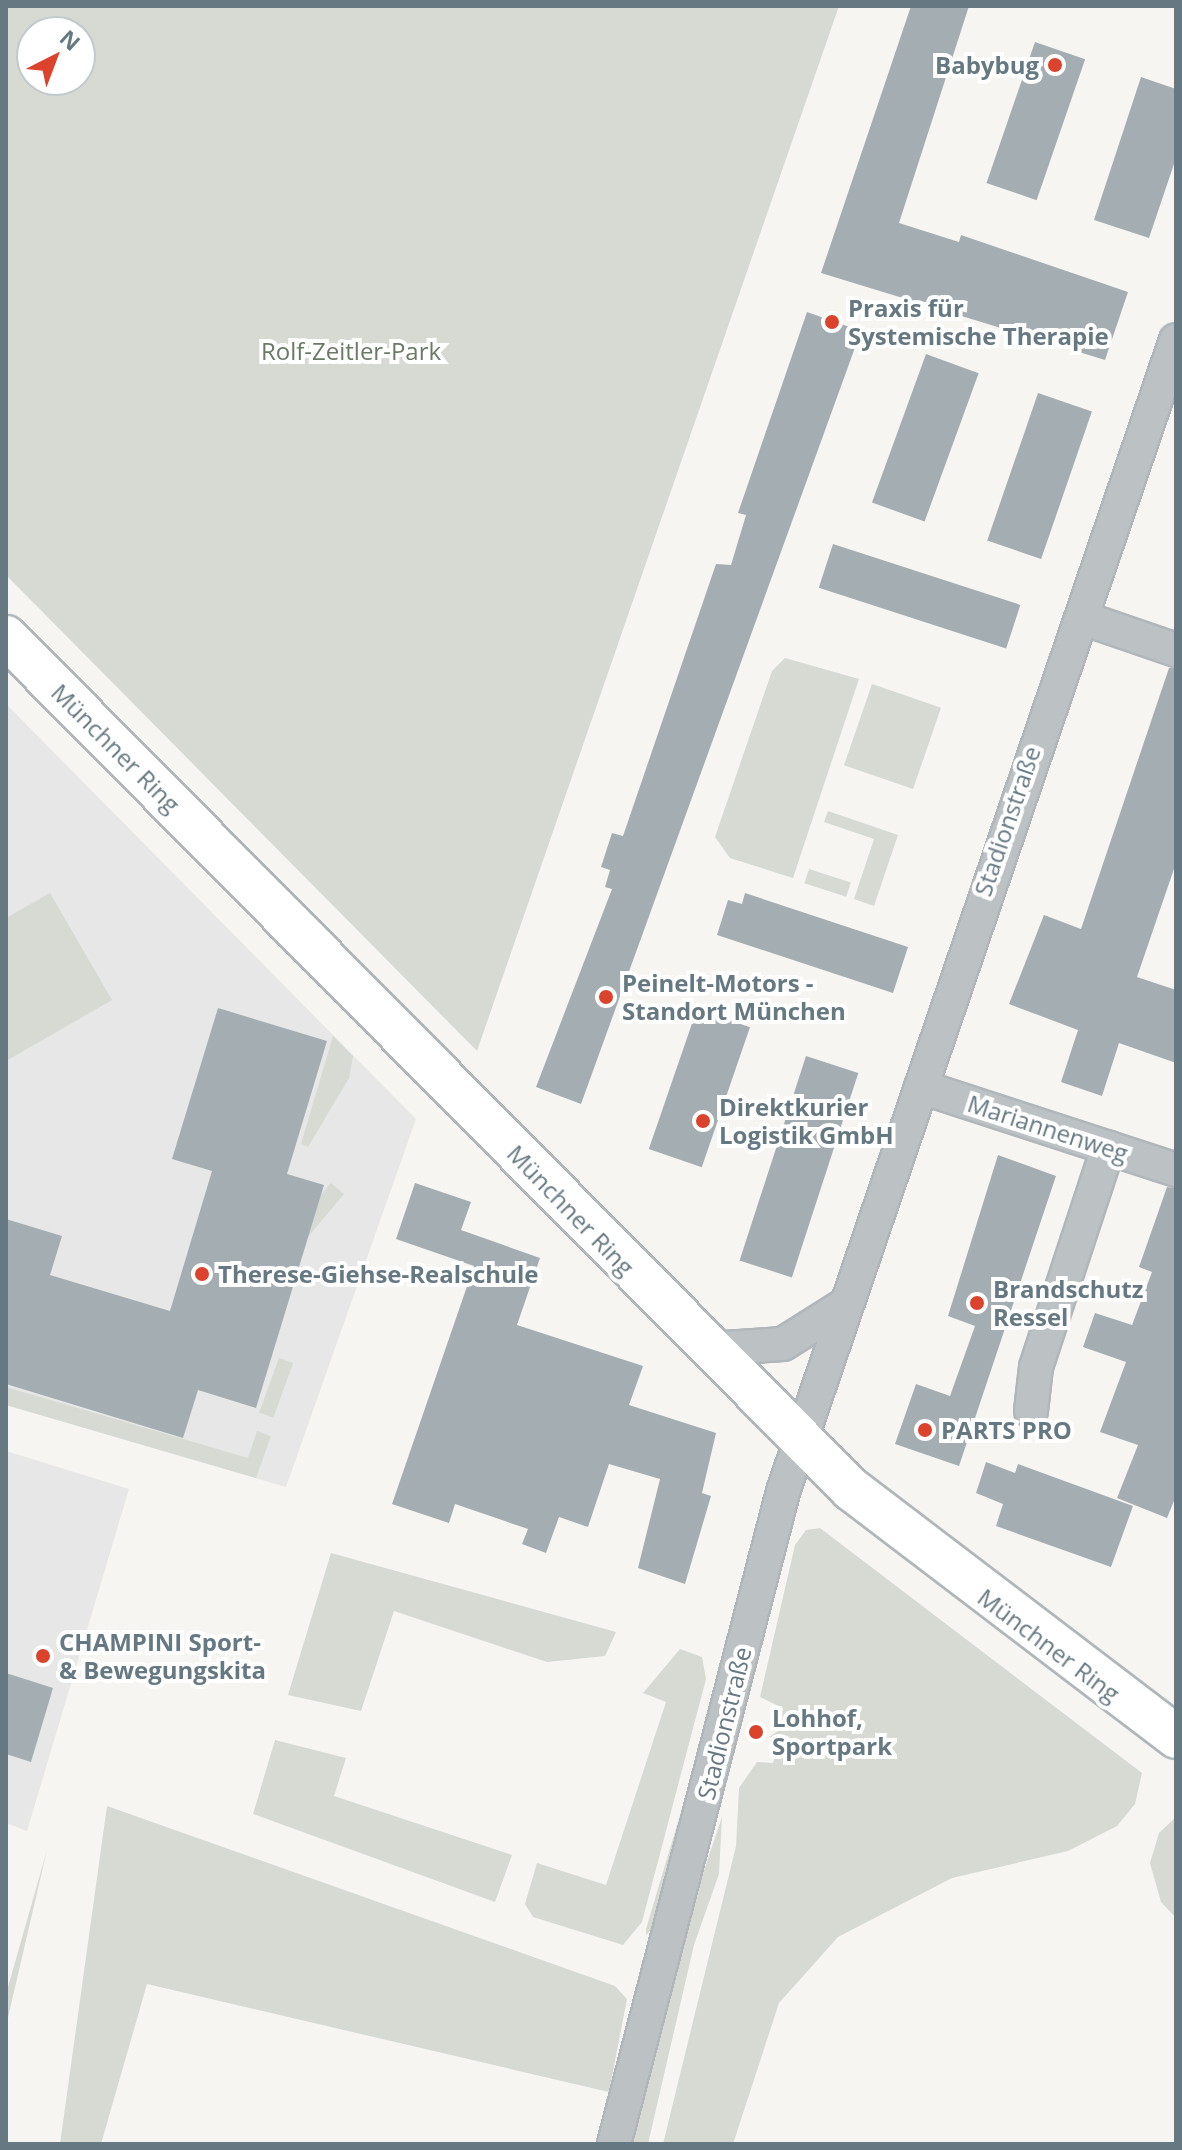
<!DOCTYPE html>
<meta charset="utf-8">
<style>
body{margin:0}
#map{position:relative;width:1182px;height:2150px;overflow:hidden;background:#f6f5f2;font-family:"Open Sans",sans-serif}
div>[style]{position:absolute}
.built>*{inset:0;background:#e6e7e6}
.green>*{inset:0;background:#d6dad2;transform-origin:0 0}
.building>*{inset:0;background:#a4aeb2;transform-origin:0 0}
.roads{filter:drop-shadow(2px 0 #b0b6b9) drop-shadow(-2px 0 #b0b6b9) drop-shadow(0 2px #b0b6b9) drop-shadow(0 -2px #b0b6b9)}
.minor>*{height:32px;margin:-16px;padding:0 16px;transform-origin:16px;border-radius:16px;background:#bcc2c4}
.major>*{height:42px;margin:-21px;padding:0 21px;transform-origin:21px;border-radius:21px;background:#fff}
.dots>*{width:22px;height:22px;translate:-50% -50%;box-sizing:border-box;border:4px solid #fff;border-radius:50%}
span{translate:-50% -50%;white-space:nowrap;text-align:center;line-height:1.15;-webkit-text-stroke:8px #fff;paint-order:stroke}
.poi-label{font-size:24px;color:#667982;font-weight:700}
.right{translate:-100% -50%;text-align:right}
.left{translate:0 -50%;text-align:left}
.park-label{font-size:24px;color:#6b7a64}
.street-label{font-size:24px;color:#667982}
.frame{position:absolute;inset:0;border:8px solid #667982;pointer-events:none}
.north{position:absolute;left:16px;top:16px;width:80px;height:80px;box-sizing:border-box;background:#fff;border:2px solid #c2c9cd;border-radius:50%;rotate:42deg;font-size:22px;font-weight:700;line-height:32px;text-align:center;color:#667982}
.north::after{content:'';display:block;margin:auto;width:28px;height:36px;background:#dc432c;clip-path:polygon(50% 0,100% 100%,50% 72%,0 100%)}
</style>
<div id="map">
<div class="built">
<div style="clip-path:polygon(6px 704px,416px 1119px,286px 1487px,6px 1405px)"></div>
<div style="clip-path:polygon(6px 1451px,129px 1489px,27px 1831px,6px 1823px)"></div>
</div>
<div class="green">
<div style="clip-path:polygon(evenodd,6px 6px,839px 6px,477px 1051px,6px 575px,6px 6px,32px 32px,80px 32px,80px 80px,32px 80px,32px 32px)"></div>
<div style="clip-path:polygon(785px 658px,859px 679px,793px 878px,730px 858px,715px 837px,772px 671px)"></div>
<div style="left:872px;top:684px;width:73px;height:86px;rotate:19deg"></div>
<div style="clip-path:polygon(828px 811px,898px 835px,874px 906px,854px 899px,874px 839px,824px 822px)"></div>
<div style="left:809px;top:869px;width:44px;height:15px;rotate:18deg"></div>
<div style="clip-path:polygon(50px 893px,112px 1000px,6px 1061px,6px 918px)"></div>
<div style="clip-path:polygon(333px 1036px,353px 1056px,349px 1078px,308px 1147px,301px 1144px)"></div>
<div style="left:331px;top:1183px;width:17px;height:174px;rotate:40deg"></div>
<div style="left:279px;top:1358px;width:15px;height:58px;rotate:20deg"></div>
<div style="clip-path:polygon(6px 1387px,248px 1458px,257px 1431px,271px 1436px,256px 1478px,6px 1405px)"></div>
<div style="clip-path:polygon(820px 1528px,1142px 1773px,1135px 1804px,1117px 1826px,1068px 1851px,952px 1878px,838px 1937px,779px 2003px,733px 2144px,663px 2144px,736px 1846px,739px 1788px,757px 1762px,773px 1763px,779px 1740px,769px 1737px,781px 1729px,783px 1708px,760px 1697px,795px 1545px,806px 1530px)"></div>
<div style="clip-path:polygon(331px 1553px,616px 1632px,605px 1656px,547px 1662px,394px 1611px,361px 1711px,288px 1695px)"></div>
<div style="clip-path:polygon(680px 1649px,702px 1657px,706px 1679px,642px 1922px,623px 1945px,533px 1917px,525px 1904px,537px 1863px,606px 1885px,666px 1702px,643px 1693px)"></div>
<div style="clip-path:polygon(275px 1740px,346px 1758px,334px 1796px,512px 1855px,495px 1902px,253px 1814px)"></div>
<div style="clip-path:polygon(694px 1768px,653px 1928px,646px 1935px,646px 1929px)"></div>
<div style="clip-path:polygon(107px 1806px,615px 1986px,627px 1999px,609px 2092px,147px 1984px,101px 2144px,60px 2144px)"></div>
<div style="clip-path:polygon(722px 1817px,719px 1874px,694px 1945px,648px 2144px,626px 2144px,678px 1947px)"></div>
<div style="clip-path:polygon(1176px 1817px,1176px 1918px,1161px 1902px,1150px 1863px,1159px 1833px)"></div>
<div style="clip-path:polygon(47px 1850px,6px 2026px,6px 1994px)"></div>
</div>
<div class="building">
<div style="clip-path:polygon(911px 6px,969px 6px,899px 223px,959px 242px,961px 235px,1128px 292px,1105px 360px,821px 273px)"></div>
<div style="left:1035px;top:42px;width:53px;height:149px;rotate:19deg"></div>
<div style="clip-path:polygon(1141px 77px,1176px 89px,1176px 158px,1149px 238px,1094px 220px)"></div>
<div style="clip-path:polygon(807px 312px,861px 331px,581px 1104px,536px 1087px,612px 889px,605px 887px,610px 870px,601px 867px,612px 833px,623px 836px,716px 564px,731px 565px,746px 515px,738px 513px)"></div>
<div style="left:926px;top:354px;width:56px;height:158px;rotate:20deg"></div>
<div style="left:1038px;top:393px;width:57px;height:156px;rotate:19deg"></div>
<div style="left:833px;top:544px;width:197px;height:46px;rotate:18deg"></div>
<div style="clip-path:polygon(1169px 668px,1176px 668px,1176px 863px,1137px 977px,1176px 990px,1176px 1063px,1119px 1043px,1102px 1096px,1061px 1082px,1078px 1030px,1009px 1004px,1044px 915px,1081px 929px)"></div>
<div style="clip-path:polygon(745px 893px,908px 947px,893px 993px,717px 935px,728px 900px,742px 904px)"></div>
<div style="clip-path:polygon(218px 1008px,327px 1041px,287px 1174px,324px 1185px,256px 1408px,198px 1390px,183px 1438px,6px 1384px,6px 1219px,62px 1236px,50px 1275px,170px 1311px,212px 1171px,172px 1159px)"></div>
<div style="left:697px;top:1009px;width:56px;height:148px;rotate:19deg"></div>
<div style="left:806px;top:1056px;width:55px;height:215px;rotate:18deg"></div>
<div style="clip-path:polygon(998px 1155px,1056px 1176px,959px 1466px,895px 1444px,916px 1384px,950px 1396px,975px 1326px,948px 1316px)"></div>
<div style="clip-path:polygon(415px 1183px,471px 1202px,461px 1230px,540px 1258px,517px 1325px,643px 1366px,629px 1405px,716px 1433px,702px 1493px,711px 1496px,685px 1584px,638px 1568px,660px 1479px,609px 1464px,588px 1527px,559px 1517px,546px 1553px,522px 1544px,528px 1529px,455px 1504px,449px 1523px,392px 1504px,474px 1266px,396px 1239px)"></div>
<div style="clip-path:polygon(1167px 1187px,1176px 1188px,1176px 1496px,1167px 1518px,1117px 1498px,1138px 1445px,1100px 1432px,1126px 1362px,1083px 1347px,1095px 1313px,1132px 1325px,1152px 1272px,1139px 1267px)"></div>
<div style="clip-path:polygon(986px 1462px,1015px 1473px,1018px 1464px,1133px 1506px,1111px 1567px,996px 1526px,1003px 1504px,976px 1493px)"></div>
<div style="clip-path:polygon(6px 1673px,53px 1688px,31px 1762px,6px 1754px)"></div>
</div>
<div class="roads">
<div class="minor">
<div style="left:1083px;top:618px;width:98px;rotate:19deg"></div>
<div style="left:921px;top:1087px;width:268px;rotate:18deg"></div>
<div style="left:710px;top:1349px;width:73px;rotate:-3.9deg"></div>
<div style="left:783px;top:1344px;width:73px;rotate:-32.2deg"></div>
<div style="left:1031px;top:1411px;width:44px;rotate:-83.5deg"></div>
<div style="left:1036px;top:1367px;width:231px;rotate:-71.8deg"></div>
<div style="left:614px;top:2144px;width:674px;rotate:-75.47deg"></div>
<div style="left:783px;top:1492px;width:1217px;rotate:-71.16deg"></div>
</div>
<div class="major">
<div style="left:6px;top:637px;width:1200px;rotate:45.24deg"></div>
<div style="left:851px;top:1489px;width:409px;rotate:37.3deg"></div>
</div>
</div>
<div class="dots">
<div style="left:1055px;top:65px;background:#dc432c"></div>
<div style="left:832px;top:322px;background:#dc432c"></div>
<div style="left:606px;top:997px;background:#dc432c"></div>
<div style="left:703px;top:1121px;background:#dc432c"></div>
<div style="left:202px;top:1274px;background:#dc432c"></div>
<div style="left:977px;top:1303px;background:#dc432c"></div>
<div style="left:925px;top:1430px;background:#dc432c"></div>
<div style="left:43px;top:1656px;background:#dc432c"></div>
<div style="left:756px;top:1732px;background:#dc432c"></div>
</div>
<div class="poi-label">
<span class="right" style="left:1039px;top:65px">Babybug</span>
<span class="left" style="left:848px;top:322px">Praxis für<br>Systemische Therapie</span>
<span class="left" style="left:622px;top:997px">Peinelt-Motors -<br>Standort München</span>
<span class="left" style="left:719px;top:1121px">Direktkurier<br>Logistik GmbH</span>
<span class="left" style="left:218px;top:1274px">Therese-Giehse-Realschule</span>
<span class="left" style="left:993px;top:1303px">Brandschutz<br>Ressel</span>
<span class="left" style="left:941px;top:1430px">PARTS PRO</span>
<span class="left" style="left:59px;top:1656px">CHAMPINI Sport-<br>&amp; Bewegungskita</span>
<span class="left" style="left:772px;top:1732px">Lohhof,<br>Sportpark</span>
</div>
<div class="park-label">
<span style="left:351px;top:351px">Rolf-Zeitler-Park</span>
</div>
<div class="street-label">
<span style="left:116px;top:748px;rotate:45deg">Münchner Ring</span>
<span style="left:1007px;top:821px;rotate:-71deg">Stadionstraße</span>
<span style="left:1048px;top:1128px;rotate:18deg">Mariannenweg</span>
<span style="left:571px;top:1210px;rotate:46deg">Münchner Ring</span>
<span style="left:1049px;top:1645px;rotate:37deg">Münchner Ring</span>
<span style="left:724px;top:1723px;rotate:-76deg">Stadionstraße</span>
</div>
<div class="frame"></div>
<div class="north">N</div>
</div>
